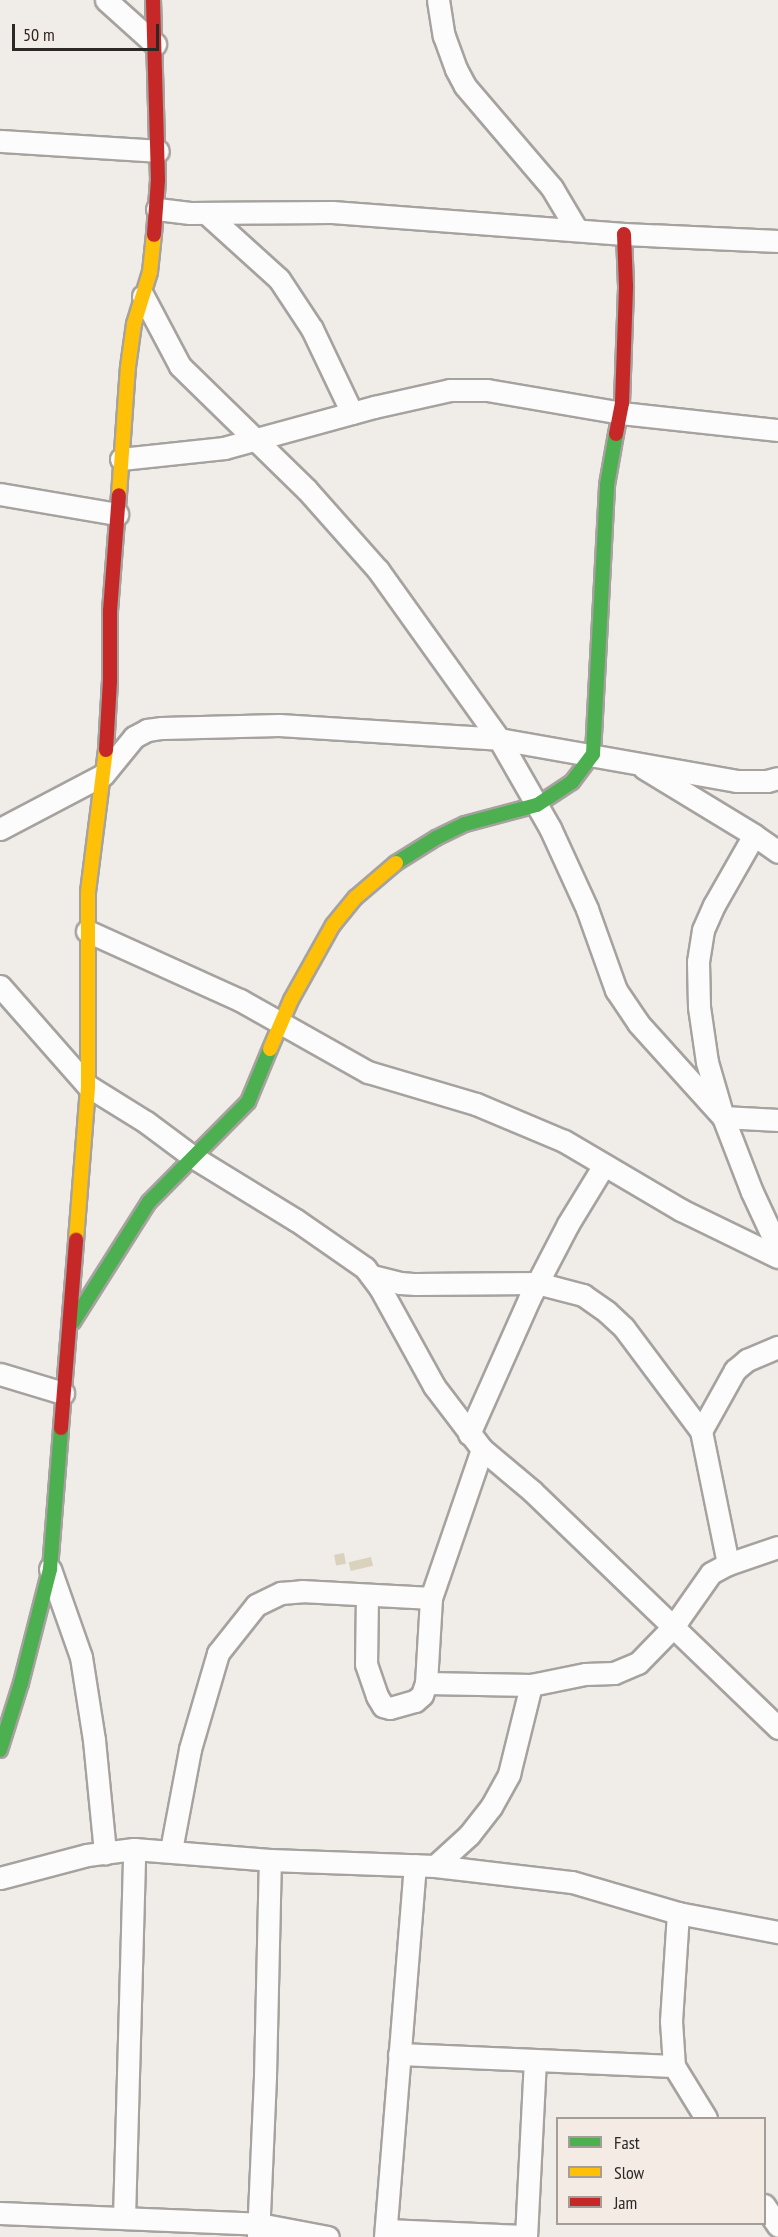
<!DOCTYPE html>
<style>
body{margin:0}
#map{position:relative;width:778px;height:2237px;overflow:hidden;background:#f0ece8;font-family:"PT Sans Narrow",sans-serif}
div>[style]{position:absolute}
.building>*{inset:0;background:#dad2bd;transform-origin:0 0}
.roads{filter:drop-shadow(2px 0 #a6a29f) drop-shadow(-2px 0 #a6a29f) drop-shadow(0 2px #a6a29f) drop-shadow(0 -2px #a6a29f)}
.street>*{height:21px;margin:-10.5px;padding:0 10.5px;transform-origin:10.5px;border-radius:10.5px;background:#fdfcfc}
.fast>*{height:14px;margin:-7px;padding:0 7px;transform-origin:7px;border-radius:7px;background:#4caf50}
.slow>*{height:14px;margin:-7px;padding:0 7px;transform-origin:7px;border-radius:7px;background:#ffc107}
.jam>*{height:14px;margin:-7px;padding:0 7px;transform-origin:7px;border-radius:7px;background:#c62828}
span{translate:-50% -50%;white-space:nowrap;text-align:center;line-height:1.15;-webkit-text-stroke:6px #f4ebe5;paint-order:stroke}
.legend{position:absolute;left:556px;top:2117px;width:210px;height:108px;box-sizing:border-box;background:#f4ebe5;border:2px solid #a49d98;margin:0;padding:8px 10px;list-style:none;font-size:18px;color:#2b2825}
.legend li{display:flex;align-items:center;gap:12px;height:30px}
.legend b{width:30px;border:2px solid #a49d98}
.scale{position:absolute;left:12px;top:24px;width:147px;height:27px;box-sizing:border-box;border:3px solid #2b2825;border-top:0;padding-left:8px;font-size:18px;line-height:21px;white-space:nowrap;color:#2b2825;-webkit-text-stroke:4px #f4ebe5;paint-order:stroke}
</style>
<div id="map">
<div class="building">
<div style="left:344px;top:1553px;width:11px;height:10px;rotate:80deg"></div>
<div style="left:371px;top:1557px;width:9px;height:23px;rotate:77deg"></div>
</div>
<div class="roads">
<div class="street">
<div style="left:106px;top:0;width:66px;rotate:41.9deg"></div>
<div style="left:438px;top:0;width:36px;rotate:81deg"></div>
<div style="left:444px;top:36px;width:35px;rotate:70deg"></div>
<div style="left:456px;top:69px;width:19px;rotate:62deg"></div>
<div style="left:465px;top:86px;width:134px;rotate:49.5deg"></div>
<div style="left:552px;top:188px;width:49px;rotate:59.2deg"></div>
<div style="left:0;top:141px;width:158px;rotate:3.6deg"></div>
<div style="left:157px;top:209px;width:33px;rotate:7deg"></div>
<div style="left:190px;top:213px;width:142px;rotate:-0.4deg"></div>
<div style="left:332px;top:212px;width:293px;rotate:4.3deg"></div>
<div style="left:624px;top:234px;width:154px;rotate:2.6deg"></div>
<div style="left:206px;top:213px;width:98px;rotate:42.1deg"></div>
<div style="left:279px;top:279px;width:60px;rotate:56.6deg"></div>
<div style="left:312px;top:329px;width:93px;rotate:64.5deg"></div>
<div style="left:143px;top:296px;width:79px;rotate:62.1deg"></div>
<div style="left:180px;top:366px;width:177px;rotate:44.3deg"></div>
<div style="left:307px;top:490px;width:107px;rotate:48.4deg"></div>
<div style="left:378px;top:570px;width:208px;rotate:54.4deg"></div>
<div style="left:499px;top:739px;width:103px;rotate:60.2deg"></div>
<div style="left:550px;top:828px;width:89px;rotate:65.4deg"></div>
<div style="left:587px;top:909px;width:86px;rotate:70.3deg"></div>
<div style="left:616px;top:990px;width:40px;rotate:56deg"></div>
<div style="left:638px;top:1023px;width:127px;rotate:47.9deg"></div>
<div style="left:723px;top:1117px;width:55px;rotate:3.1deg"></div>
<div style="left:121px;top:459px;width:104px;rotate:-6.1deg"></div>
<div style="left:224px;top:448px;width:156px;rotate:-15.3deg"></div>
<div style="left:374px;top:407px;width:78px;rotate:-12.6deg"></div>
<div style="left:450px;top:390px;width:37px"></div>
<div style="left:487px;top:390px;width:136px;rotate:9.7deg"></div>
<div style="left:621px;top:413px;width:158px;rotate:6.2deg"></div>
<div style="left:0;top:494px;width:119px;rotate:9.7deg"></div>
<div style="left:644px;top:768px;width:129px;rotate:31.3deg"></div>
<div style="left:754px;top:835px;width:29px;rotate:35deg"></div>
<div style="left:0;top:829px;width:116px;rotate:-27.7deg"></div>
<div style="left:103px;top:775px;width:49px;rotate:-50.8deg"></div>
<div style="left:134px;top:737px;width:15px;rotate:-28deg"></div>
<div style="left:147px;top:730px;width:15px;rotate:-8deg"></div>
<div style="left:162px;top:728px;width:117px;rotate:-1.5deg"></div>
<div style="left:279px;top:725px;width:220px;rotate:3.6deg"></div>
<div style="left:499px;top:739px;width:241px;rotate:10deg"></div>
<div style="left:736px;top:781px;width:31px"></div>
<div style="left:767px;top:781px;width:11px;rotate:-15deg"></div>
<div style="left:754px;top:835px;width:81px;rotate:119.7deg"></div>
<div style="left:714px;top:905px;width:27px;rotate:114deg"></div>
<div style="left:703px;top:930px;width:32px;rotate:99deg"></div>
<div style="left:698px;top:962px;width:45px;rotate:88.7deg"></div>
<div style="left:699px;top:1007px;width:56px;rotate:81.7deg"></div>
<div style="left:707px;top:1062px;width:57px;rotate:73.8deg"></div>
<div style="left:723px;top:1117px;width:80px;rotate:68.9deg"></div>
<div style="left:752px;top:1192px;width:62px;rotate:65.1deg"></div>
<div style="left:87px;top:931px;width:168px;rotate:24.3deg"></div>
<div style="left:240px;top:1000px;width:147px;rotate:29.4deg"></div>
<div style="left:368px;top:1072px;width:113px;rotate:16.5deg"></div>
<div style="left:476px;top:1104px;width:95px;rotate:22.8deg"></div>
<div style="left:564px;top:1141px;width:136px;rotate:30.5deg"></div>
<div style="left:681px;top:1210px;width:108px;rotate:25.9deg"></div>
<div style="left:0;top:986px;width:133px;rotate:48.7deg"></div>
<div style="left:88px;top:1086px;width:68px;rotate:31.8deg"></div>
<div style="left:146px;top:1122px;width:59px;rotate:36.7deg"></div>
<div style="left:193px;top:1157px;width:121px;rotate:31.5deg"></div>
<div style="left:296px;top:1220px;width:84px;rotate:34.8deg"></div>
<div style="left:365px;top:1268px;width:25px;rotate:53deg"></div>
<div style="left:380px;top:1288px;width:112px;rotate:61.1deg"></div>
<div style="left:434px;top:1386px;width:79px;rotate:52.7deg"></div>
<div style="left:482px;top:1449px;width:65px;rotate:40deg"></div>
<div style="left:532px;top:1491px;width:342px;rotate:43.9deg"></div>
<div style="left:372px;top:1276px;width:29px;rotate:14deg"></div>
<div style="left:400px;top:1283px;width:16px;rotate:4deg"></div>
<div style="left:416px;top:1284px;width:121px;rotate:-0.5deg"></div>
<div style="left:537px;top:1283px;width:48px;rotate:14.6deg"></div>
<div style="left:583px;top:1295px;width:29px;rotate:35deg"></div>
<div style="left:607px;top:1312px;width:23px;rotate:43deg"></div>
<div style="left:624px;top:1328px;width:129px;rotate:53.2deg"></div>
<div style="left:701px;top:1431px;width:136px;rotate:78.5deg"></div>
<div style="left:0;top:1374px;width:66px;rotate:16.8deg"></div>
<div style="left:701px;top:1431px;width:70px;rotate:-60.9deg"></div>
<div style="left:735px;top:1370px;width:16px;rotate:-40deg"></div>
<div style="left:747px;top:1360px;width:34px;rotate:-23deg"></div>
<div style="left:469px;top:1434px;width:148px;rotate:-66deg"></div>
<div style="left:529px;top:1299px;width:85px;rotate:-62.5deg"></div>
<div style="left:568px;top:1224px;width:69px;rotate:-58.6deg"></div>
<div style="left:50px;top:1569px;width:93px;rotate:70.6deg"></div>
<div style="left:81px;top:1657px;width:84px;rotate:81.1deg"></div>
<div style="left:94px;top:1740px;width:114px;rotate:84.4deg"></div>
<div style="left:367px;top:1595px;width:69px;rotate:90.8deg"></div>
<div style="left:366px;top:1664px;width:34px;rotate:71deg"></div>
<div style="left:377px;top:1696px;width:12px;rotate:59deg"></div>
<div style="left:383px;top:1706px;width:7px;rotate:16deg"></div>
<div style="left:390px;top:1708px;width:26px;rotate:-16deg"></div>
<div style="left:415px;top:1701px;width:9px;rotate:-41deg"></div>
<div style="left:422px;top:1695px;width:13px;rotate:-72deg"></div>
<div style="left:426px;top:1683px;width:85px;rotate:-86.6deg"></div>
<div style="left:431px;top:1598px;width:157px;rotate:-71.1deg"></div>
<div style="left:426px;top:1683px;width:105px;rotate:1.1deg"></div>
<div style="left:531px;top:1685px;width:55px;rotate:-11.5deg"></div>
<div style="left:585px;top:1674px;width:29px;rotate:-2deg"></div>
<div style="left:614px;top:1673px;width:26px;rotate:-23deg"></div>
<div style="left:638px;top:1663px;width:50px;rotate:-45.8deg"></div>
<div style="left:673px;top:1627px;width:66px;rotate:-54.9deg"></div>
<div style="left:711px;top:1573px;width:19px;rotate:-28deg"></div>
<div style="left:728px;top:1564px;width:53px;rotate:-18.8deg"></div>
<div style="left:171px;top:1850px;width:103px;rotate:-79.3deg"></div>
<div style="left:190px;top:1749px;width:100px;rotate:-73.7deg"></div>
<div style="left:218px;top:1653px;width:61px;rotate:-51.6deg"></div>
<div style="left:256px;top:1605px;width:28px;rotate:-26deg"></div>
<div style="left:281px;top:1593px;width:21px;rotate:-5deg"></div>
<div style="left:302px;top:1591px;width:129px;rotate:3.1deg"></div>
<div style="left:435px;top:1866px;width:46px;rotate:-42.4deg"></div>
<div style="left:469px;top:1835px;width:36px;rotate:-52deg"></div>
<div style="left:491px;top:1807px;width:38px;rotate:-61deg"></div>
<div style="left:509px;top:1774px;width:92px;rotate:-76.1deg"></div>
<div style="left:0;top:1878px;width:90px;rotate:-14.8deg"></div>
<div style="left:87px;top:1855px;width:47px;rotate:-7.3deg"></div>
<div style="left:134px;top:1849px;width:136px;rotate:4.6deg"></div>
<div style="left:270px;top:1860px;width:165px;rotate:2.1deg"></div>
<div style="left:435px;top:1866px;width:138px;rotate:6.7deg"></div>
<div style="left:572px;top:1882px;width:110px;rotate:16.3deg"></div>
<div style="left:678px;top:1913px;width:102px;rotate:10.8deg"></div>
<div style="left:678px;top:1913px;width:108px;rotate:93.7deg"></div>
<div style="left:671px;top:2021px;width:45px;rotate:86.2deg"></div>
<div style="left:674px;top:2066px;width:61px;rotate:58.4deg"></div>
<div style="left:399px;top:2054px;width:275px;rotate:2.5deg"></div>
<div style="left:764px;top:2205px;width:25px;rotate:56deg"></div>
<div style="left:0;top:2213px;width:259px;rotate:2.4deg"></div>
<div style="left:259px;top:2224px;width:70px;rotate:10.7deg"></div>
<div style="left:124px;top:2218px;width:369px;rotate:-88.4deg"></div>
<div style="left:386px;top:2230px;width:140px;rotate:2.5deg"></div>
<div style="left:258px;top:2237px;width:161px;rotate:-87.5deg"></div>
<div style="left:265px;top:2076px;width:216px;rotate:-88.7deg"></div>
<div style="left:385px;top:2237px;width:373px;rotate:-85.4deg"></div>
<div style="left:526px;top:2237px;width:176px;rotate:-87.1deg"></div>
</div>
<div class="fast">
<div style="left:396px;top:863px;width:47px;rotate:-32deg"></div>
<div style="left:436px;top:838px;width:32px;rotate:-26deg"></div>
<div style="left:465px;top:824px;width:74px;rotate:-14.8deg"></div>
<div style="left:537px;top:805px;width:42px;rotate:-33.3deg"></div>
<div style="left:572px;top:782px;width:35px;rotate:-53deg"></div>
<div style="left:593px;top:754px;width:269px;rotate:-87deg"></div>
<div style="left:607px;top:485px;width:52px;rotate:-80deg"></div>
<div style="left:73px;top:1322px;width:142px;rotate:-57.7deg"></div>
<div style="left:149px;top:1202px;width:141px;rotate:-45.3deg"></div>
<div style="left:248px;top:1102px;width:57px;rotate:-67.5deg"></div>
<div style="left:0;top:1750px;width:70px;rotate:-72.6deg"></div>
<div style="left:21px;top:1683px;width:118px;rotate:-75.7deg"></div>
<div style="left:50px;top:1569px;width:141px;rotate:-85.5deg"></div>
</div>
<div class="slow">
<div style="left:119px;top:495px;width:128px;rotate:-86deg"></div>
<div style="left:128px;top:367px;width:43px;rotate:-82.1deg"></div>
<div style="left:134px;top:324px;width:54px;rotate:-72.9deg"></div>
<div style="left:150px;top:272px;width:37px;rotate:-84deg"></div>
<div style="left:270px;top:1049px;width:53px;rotate:-66.8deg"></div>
<div style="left:291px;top:1000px;width:86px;rotate:-60.8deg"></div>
<div style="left:333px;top:925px;width:35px;rotate:-51deg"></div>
<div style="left:355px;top:898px;width:54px;rotate:-40.5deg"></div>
<div style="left:76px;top:1240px;width:154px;rotate:-85.5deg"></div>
<div style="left:88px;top:1086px;width:194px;rotate:-90deg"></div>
<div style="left:88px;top:892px;width:143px;rotate:-82.8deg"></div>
</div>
<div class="jam">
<div style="left:153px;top:0;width:180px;rotate:88.4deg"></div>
<div style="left:158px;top:180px;width:55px;rotate:94.2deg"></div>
<div style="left:616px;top:434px;width:32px;rotate:-79deg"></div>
<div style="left:622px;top:403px;width:117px;rotate:-88deg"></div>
<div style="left:626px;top:286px;width:52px;rotate:-92.2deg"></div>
<div style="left:106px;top:750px;width:69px;rotate:-86.7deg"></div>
<div style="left:110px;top:681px;width:70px;rotate:-90deg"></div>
<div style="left:110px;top:611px;width:116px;rotate:-85.6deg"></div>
<div style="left:61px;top:1428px;width:189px;rotate:-85.4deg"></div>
</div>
</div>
<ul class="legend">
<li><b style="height:8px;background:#4caf50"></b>Fast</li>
<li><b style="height:8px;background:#ffc107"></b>Slow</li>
<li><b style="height:8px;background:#c62828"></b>Jam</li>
</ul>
<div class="scale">50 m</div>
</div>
